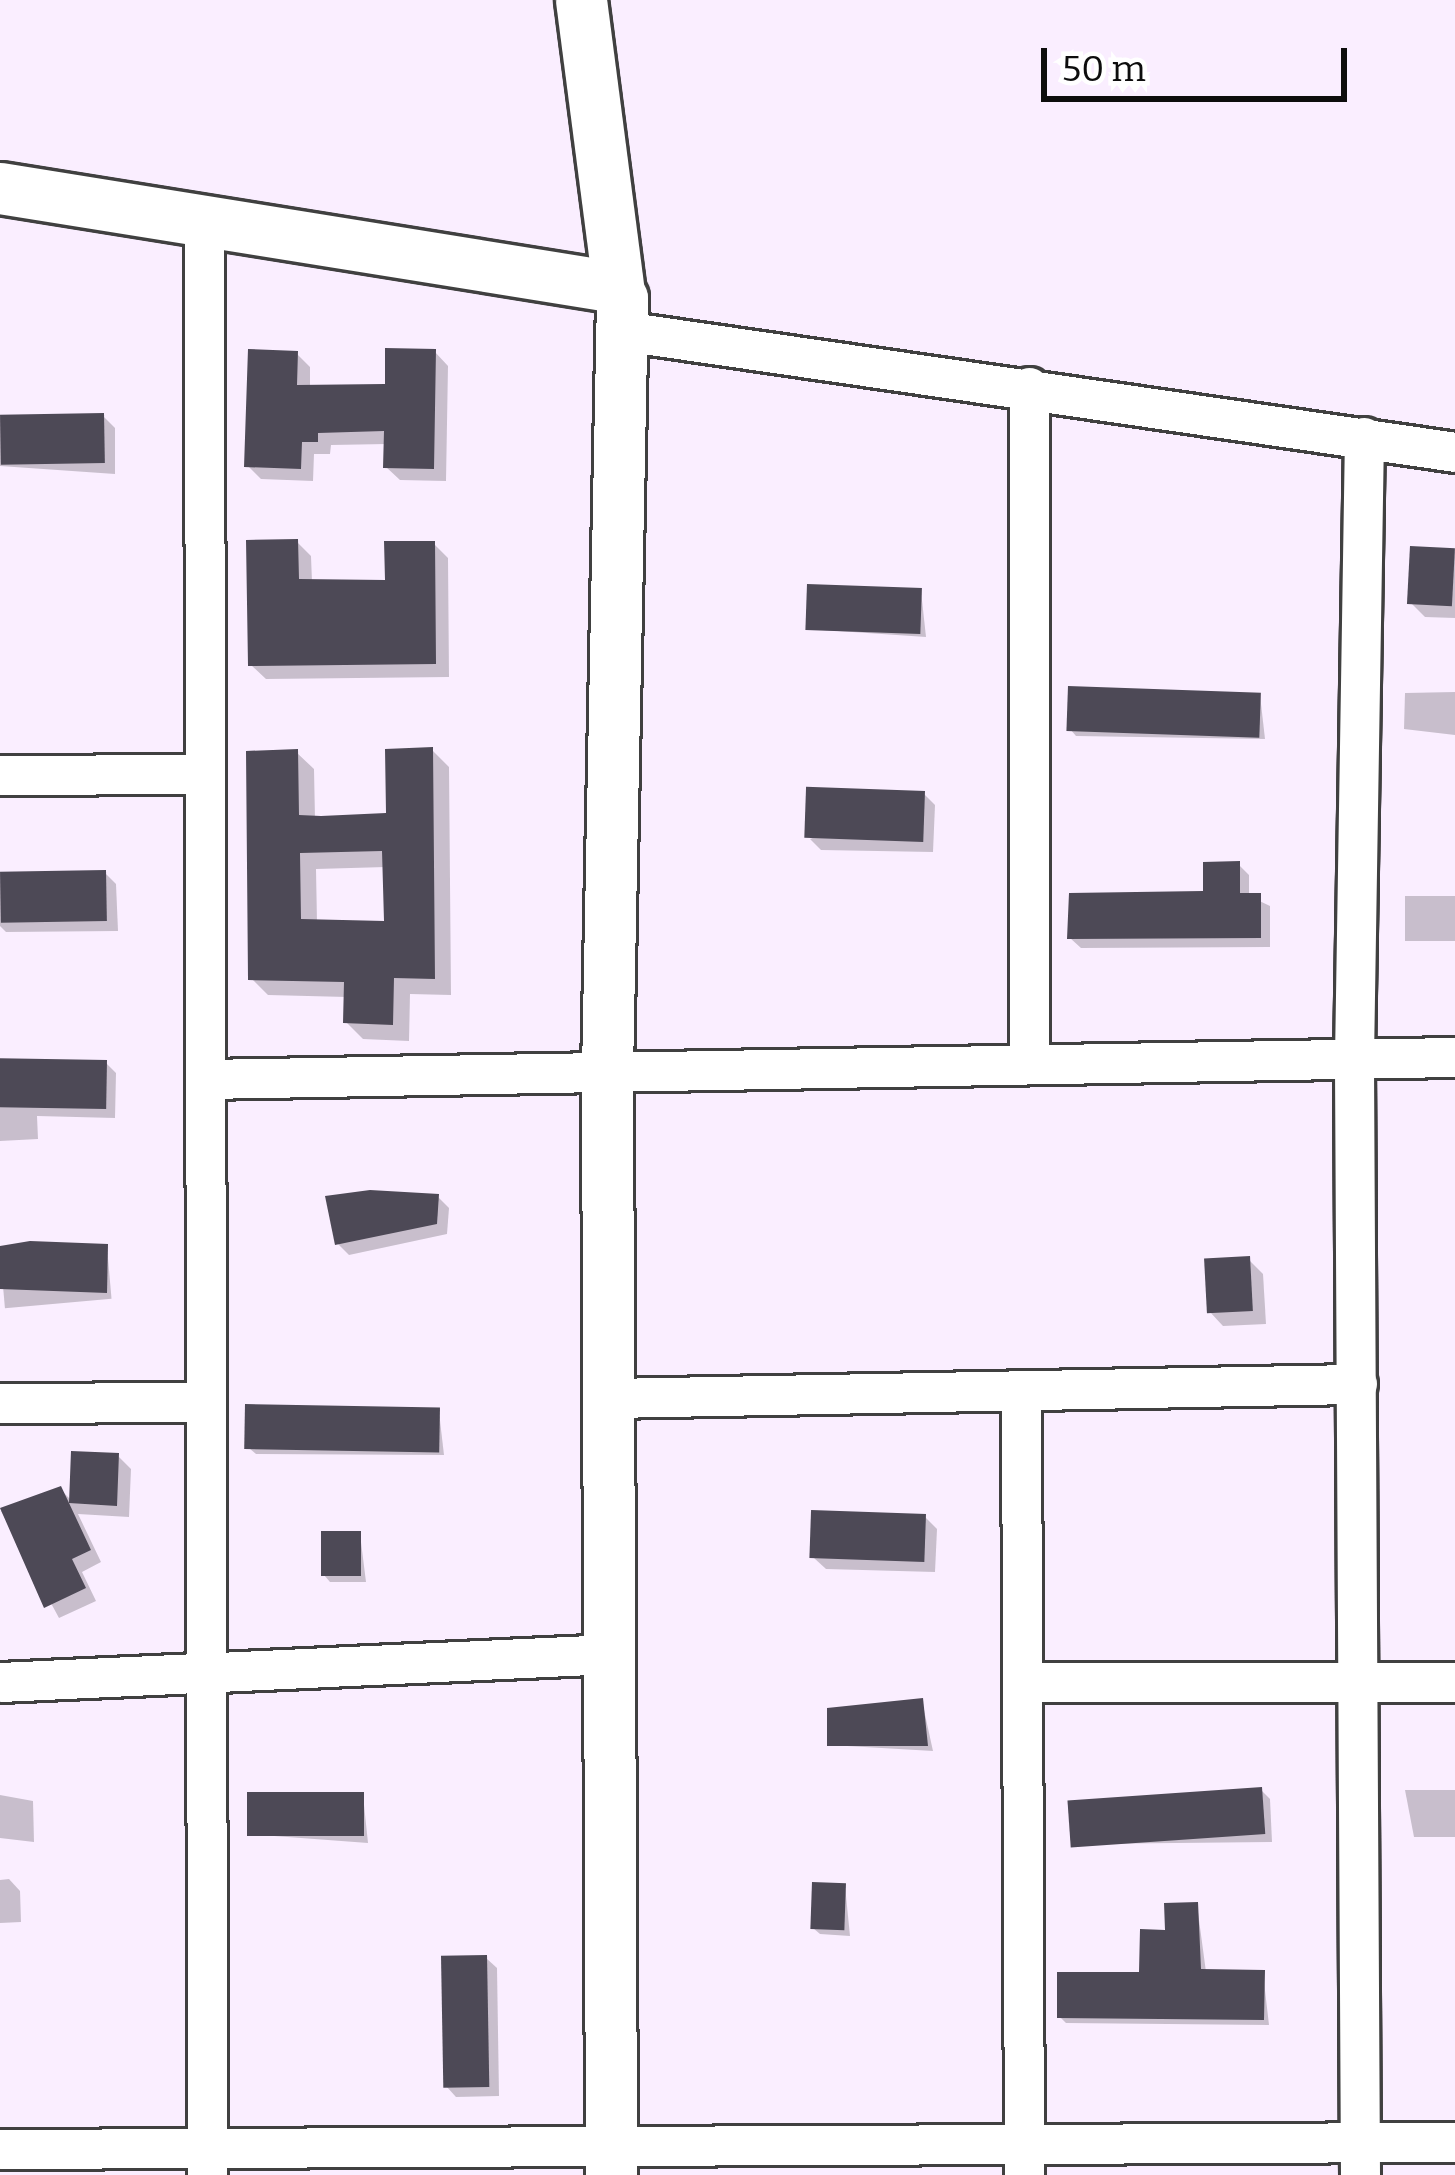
<!DOCTYPE html>
<style>
body{margin:0}
#map{position:relative;width:1455px;height:2175px;overflow:hidden;background:#faeeff;font-family:Bitter,serif}
div>[style]{position:absolute}
.shadow>*{inset:0;background:#0003;transform-origin:0 0}
.building>*{inset:0;background:#4d4956;transform-origin:0 0}
.roads{filter:drop-shadow(3px 0 #404040) drop-shadow(-3px 0 #404040) drop-shadow(0 3px #404040) drop-shadow(0 -3px #404040)}
.minor>*{height:39px;margin:-19.5px;padding:0 19.5px;transform-origin:19.5px;border-radius:19.5px;background:#fff}
.tertiary>*{height:51px;margin:-25.5px;padding:0 25.5px;transform-origin:25.5px;border-radius:25.5px;background:#fff}
span{translate:-50% -50%;white-space:nowrap;text-align:center;line-height:1.15;-webkit-text-stroke:12px #fff;paint-order:stroke}
.scale{position:absolute;left:1041px;top:48px;width:306px;height:54px;box-sizing:border-box;border:6px solid #0d0d0d;border-top:0;padding-left:15px;font-size:36px;line-height:42px;white-space:nowrap;color:#0d0d0d;-webkit-text-stroke:9px #fff;paint-order:stroke}
</style>
<div id="map">
<div class="shadow">
<div style="clip-path:polygon(435px 352px,448px 366px,446px 481px,400px 480px,386px 467px,387px 444px,331px 445px,330px 454px,314px 454px,313px 481px,261px 479px,247px 465px,297px 354px,310px 367px,310px 388px,388px 387px)"></div>
<div style="clip-path:polygon(103px 416px,115px 428px,115px 474px,0 466px,0 419px)"></div>
<div style="clip-path:polygon(297px 542px,311px 556px,312px 582px,388px 583px,434px 544px,448px 558px,449px 677px,266px 679px,251px 665px)"></div>
<div style="clip-path:polygon(1455px 551px,1455px 618px,1425px 617px,1411px 603px)"></div>
<div style="clip-path:polygon(921px 591px,926px 637px,808px 629px)"></div>
<div style="clip-path:polygon(1455px 692px,1455px 735px,1404px 729px,1405px 693px)"></div>
<div style="clip-path:polygon(1260px 695px,1265px 739px,1076px 736px,1070px 729px)"></div>
<div style="clip-path:polygon(evenodd,432px 750px,449px 767px,451px 995px,410px 994px,409px 1041px,363px 1039px,346px 1022px,347px 997px,268px 995px,251px 978px,296px 752px,314px 769px,315px 819px,389px 816px,432px 750px,386px 867px,387px 924px,317px 922px,316px 869px,386px 867px)"></div>
<div style="clip-path:polygon(924px 794px,935px 805px,933px 852px,821px 850px,810px 839px)"></div>
<div style="clip-path:polygon(1238px 864px,1249px 875px,1249px 896px,1270px 906px,1270px 947px,1081px 948px,1070px 938px,1206px 894px)"></div>
<div style="clip-path:polygon(105px 873px,116px 884px,118px 931px,6px 932px,0 926px,0 876px)"></div>
<div style="left:1405px;top:896px;width:50px;height:45px"></div>
<div style="clip-path:polygon(106px 1063px,116px 1073px,115px 1118px,37px 1116px,38px 1139px,0 1141px,0 1064px)"></div>
<div style="clip-path:polygon(438px 1197px,449px 1208px,447px 1234px,349px 1255px,338px 1244px)"></div>
<div style="left:107px;top:1247px;width:52px;height:107px;rotate:85deg"></div>
<div style="clip-path:polygon(1249px 1260px,1263px 1274px,1266px 1324px,1223px 1326px,1209px 1311px)"></div>
<div style="clip-path:polygon(439px 1412px,444px 1455px,256px 1454px,249px 1448px)"></div>
<div style="clip-path:polygon(118px 1456px,131px 1469px,129px 1517px,78px 1514px,101px 1562px,82px 1572px,96px 1601px,59px 1618px,1px 1511px,60px 1489px,72px 1501px)"></div>
<div style="clip-path:polygon(925px 1517px,937px 1529px,935px 1572px,826px 1569px,814px 1558px)"></div>
<div style="clip-path:polygon(360px 1534px,366px 1582px,330px 1582px,324px 1575px)"></div>
<div style="clip-path:polygon(922px 1701px,933px 1751px,830px 1745px)"></div>
<div style="clip-path:polygon(1261px 1790px,1270px 1799px,1272px 1842px,1080px 1844px,1070px 1835px)"></div>
<div style="clip-path:polygon(1405px 1790px,1455px 1790px,1455px 1837px,1414px 1837px)"></div>
<div style="clip-path:polygon(0 1795px,33px 1801px,34px 1842px,0 1838px)"></div>
<div style="clip-path:polygon(363px 1795px,368px 1843px,249px 1834px)"></div>
<div style="clip-path:polygon(9px 1879px,20px 1891px,21px 1922px,0 1923px,0 1880px)"></div>
<div style="clip-path:polygon(845px 1886px,850px 1936px,820px 1934px,813px 1928px)"></div>
<div style="clip-path:polygon(1197px 1905px,1206px 1972px,1263px 1973px,1269px 2025px,1066px 2023px,1060px 2017px,1142px 1975px,1168px 1933px)"></div>
<div style="clip-path:polygon(486px 1958px,497px 1968px,499px 2096px,456px 2097px,446px 2086px)"></div>
</div>
<div class="building">
<div style="clip-path:polygon(385px 348px,436px 349px,434px 469px,383px 468px,384px 431px,318px 433px,318px 442px,302px 442px,301px 469px,244px 467px,248px 349px,298px 351px,297px 385px,385px 384px)"></div>
<div style="left:104px;top:413px;width:50px;height:104px;rotate:89deg"></div>
<div style="clip-path:polygon(298px 539px,299px 579px,385px 580px,384px 541px,435px 541px,436px 664px,248px 666px,246px 540px)"></div>
<div style="left:1410px;top:546px;width:45px;height:58px;rotate:3deg"></div>
<div style="left:807px;top:584px;width:115px;height:46px;rotate:2deg"></div>
<div style="left:1068px;top:686px;width:193px;height:45px;rotate:2deg"></div>
<div style="clip-path:polygon(evenodd,433px 747px,435px 979px,394px 978px,393px 1025px,343px 1023px,344px 982px,248px 980px,246px 751px,298px 749px,299px 815px,321px 816px,386px 813px,385px 749px,433px 747px,382px 851px,384px 921px,301px 919px,300px 853px,382px 851px)"></div>
<div style="left:925px;top:791px;width:51px;height:119px;rotate:92deg"></div>
<div style="clip-path:polygon(1240px 861px,1240px 893px,1261px 893px,1261px 938px,1067px 939px,1069px 893px,1203px 891px,1203px 862px)"></div>
<div style="left:106px;top:870px;width:51px;height:106px;rotate:89deg"></div>
<div style="left:107px;top:1060px;width:49px;height:107px;rotate:91deg"></div>
<div style="clip-path:polygon(370px 1190px,439px 1194px,437px 1224px,335px 1245px,325px 1196px)"></div>
<div style="clip-path:polygon(30px 1241px,108px 1244px,107px 1293px,0 1289px,0 1246px)"></div>
<div style="left:1250px;top:1256px;width:55px;height:46px;rotate:87deg"></div>
<div style="left:245px;top:1404px;width:195px;height:45px;rotate:1deg"></div>
<div style="clip-path:polygon(71px 1451px,119px 1453px,117px 1506px,69px 1503px,91px 1550px,72px 1559px,86px 1588px,44px 1608px,0 1508px,61px 1486px,69px 1503px)"></div>
<div style="left:926px;top:1514px;width:48px;height:115px;rotate:92deg"></div>
<div style="left:321px;top:1531px;width:40px;height:45px"></div>
<div style="clip-path:polygon(923px 1698px,928px 1746px,827px 1746px,827px 1708px)"></div>
<div style="left:1262px;top:1787px;width:47px;height:195px;rotate:86deg"></div>
<div style="left:247px;top:1792px;width:117px;height:44px"></div>
<div style="left:812px;top:1882px;width:34px;height:47px;rotate:2deg"></div>
<div style="clip-path:polygon(1198px 1902px,1201px 1969px,1265px 1970px,1264px 2020px,1057px 2018px,1057px 1972px,1139px 1972px,1140px 1929px,1165px 1930px,1164px 1903px)"></div>
<div style="left:487px;top:1955px;width:132px;height:46px;rotate:89deg"></div>
</div>
<div class="roads">
<div class="minor">
<div style="left:204px;top:221px;width:1954px;rotate:89.91deg"></div>
<div style="left:623px;top:331px;width:841px;rotate:8.27deg"></div>
<div style="left:1029px;top:387px;width:672px;rotate:90deg"></div>
<div style="left:0;top:775px;width:204px;rotate:-0.3deg"></div>
<div style="left:205px;top:1079px;width:1250px;rotate:-1.01deg"></div>
<div style="left:1021px;top:1391px;width:784px;rotate:89.78deg"></div>
<div style="left:611px;top:1398px;width:746px;rotate:-1.08deg"></div>
<div style="left:0;top:1403px;width:206px;rotate:-0.3deg"></div>
<div style="left:0;top:1682px;width:613px;rotate:-2.62deg"></div>
<div style="left:1022px;top:1682px;width:433px"></div>
<div style="left:0;top:2149px;width:1455px;rotate:-0.28deg"></div>
<div style="left:1360px;top:2175px;width:1117px;rotate:-90.31deg"></div>
<div style="left:1354px;top:1058px;width:621px;rotate:-89.08deg"></div>
</div>
<div class="tertiary">
<div style="left:581px;top:0;width:295px;rotate:82.6deg"></div>
<div style="left:0;top:188px;width:618px;rotate:9.13deg"></div>
<div style="left:610px;top:286px;width:17px;rotate:45deg"></div>
<div style="left:622px;top:298px;width:774px;rotate:91.11deg"></div>
<div style="left:607px;top:1072px;width:1103px;rotate:89.79deg"></div>
</div>
</div>
<div class="scale">50 m</div>
</div>
